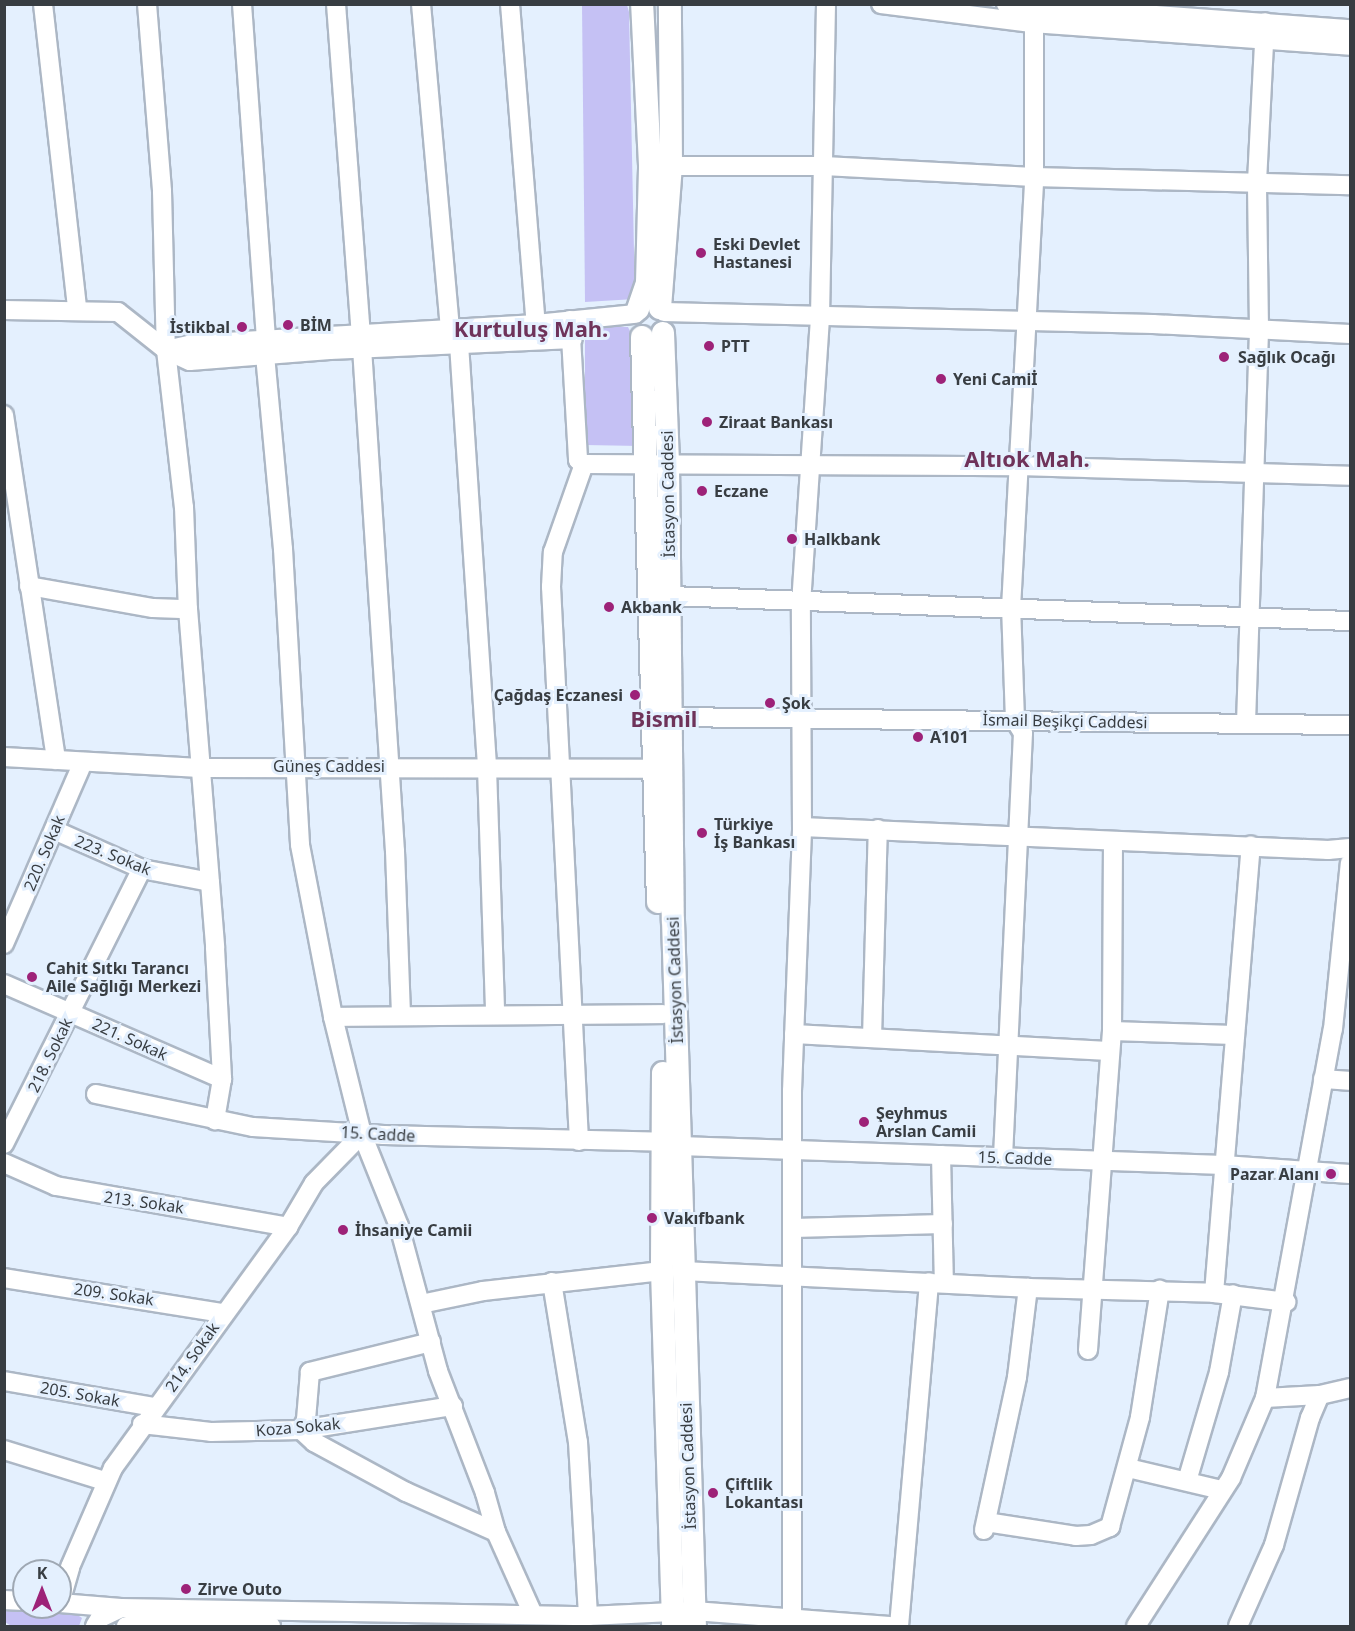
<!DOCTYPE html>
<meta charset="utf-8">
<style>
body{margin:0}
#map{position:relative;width:1355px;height:1631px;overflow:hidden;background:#e4f0fe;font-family:"Noto Sans",sans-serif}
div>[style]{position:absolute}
.green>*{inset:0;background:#c5c1f4}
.roads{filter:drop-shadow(2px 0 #acb7c5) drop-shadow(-2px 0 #acb7c5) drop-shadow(0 2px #acb7c5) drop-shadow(0 -2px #acb7c5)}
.minor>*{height:18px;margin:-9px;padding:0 9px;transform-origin:9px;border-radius:9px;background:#fff}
.major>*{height:22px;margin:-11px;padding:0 11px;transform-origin:11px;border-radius:11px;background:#fff}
.dots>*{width:16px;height:16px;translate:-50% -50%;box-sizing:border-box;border:3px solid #e4f0fe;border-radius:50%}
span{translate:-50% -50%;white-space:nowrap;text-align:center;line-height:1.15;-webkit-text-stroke:6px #e4f0fe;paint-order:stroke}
.poi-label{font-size:16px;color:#383d42;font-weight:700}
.left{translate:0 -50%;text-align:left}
.right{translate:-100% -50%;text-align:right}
.street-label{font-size:16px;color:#383d42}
.district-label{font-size:22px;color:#6f335a;font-weight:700}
.frame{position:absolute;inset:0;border:6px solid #383d42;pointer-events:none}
.north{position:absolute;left:12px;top:1559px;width:60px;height:60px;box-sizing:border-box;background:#e4f0fe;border:2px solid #9fa8b3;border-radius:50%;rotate:0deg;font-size:16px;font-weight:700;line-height:24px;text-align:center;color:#383d42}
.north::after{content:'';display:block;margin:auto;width:21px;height:27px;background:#9d2278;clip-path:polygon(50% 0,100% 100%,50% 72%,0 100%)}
</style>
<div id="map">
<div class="green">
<div style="clip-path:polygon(582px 5px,627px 5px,629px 12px,635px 299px,585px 302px)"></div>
<div style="clip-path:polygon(585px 327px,628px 327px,636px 344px,640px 446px,585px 445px)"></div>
<div style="clip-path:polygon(5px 1610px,76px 1614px,82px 1618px,79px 1626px,11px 1626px,5px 1622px)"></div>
</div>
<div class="roads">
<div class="minor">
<div style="left:43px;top:4px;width:307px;rotate:83.6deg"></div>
<div style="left:147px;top:4px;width:188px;rotate:85.4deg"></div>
<div style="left:162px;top:191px;width:159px;rotate:88.6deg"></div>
<div style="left:166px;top:350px;width:158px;rotate:83.5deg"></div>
<div style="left:184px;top:507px;width:102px;rotate:87.8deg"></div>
<div style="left:188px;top:609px;width:340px;rotate:85.4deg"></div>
<div style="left:215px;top:948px;width:131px;rotate:86.9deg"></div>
<div style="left:222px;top:1079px;width:42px;rotate:99.7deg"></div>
<div style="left:242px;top:4px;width:338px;rotate:85.9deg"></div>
<div style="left:336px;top:4px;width:331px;rotate:85.7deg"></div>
<div style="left:421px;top:4px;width:326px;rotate:84.9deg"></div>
<div style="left:510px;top:4px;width:321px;rotate:85.4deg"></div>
<div style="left:881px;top:4px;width:152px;rotate:7.2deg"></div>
<div style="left:1032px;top:23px;width:319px;rotate:4.1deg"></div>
<div style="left:1006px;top:4px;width:345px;rotate:4.2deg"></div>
<div style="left:660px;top:166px;width:164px"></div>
<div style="left:824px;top:166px;width:210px;rotate:3deg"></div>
<div style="left:1034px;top:177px;width:316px;rotate:1.5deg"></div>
<div style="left:4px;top:310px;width:114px;rotate:1deg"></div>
<div style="left:118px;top:312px;width:61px;rotate:38.4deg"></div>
<div style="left:166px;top:350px;width:26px;rotate:25deg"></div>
<div style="left:190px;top:361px;width:140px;rotate:-4.5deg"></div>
<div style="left:330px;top:350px;width:243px;rotate:-2.6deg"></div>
<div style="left:664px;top:312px;width:489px;rotate:1.4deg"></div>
<div style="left:1153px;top:324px;width:197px;rotate:2.9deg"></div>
<div style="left:570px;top:320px;width:140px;rotate:86.7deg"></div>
<div style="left:578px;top:460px;width:7px;rotate:34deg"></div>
<div style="left:584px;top:464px;width:435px;rotate:0.3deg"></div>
<div style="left:1019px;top:466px;width:331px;rotate:1.7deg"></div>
<div style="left:459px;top:344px;width:425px;rotate:86.2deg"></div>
<div style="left:487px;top:768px;width:246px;rotate:88.1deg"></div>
<div style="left:362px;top:348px;width:504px;rotate:86.25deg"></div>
<div style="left:395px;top:851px;width:164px;rotate:87.9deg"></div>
<div style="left:166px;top:350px;width:26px;rotate:-13deg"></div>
<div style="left:191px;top:344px;width:346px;rotate:-3.3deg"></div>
<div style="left:536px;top:324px;width:100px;rotate:-5.8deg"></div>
<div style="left:265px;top:355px;width:195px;rotate:84.7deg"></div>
<div style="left:283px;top:549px;width:296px;rotate:86.7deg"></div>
<div style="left:300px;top:845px;width:175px;rotate:79.1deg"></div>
<div style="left:333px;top:1017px;width:121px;rotate:76.1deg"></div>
<div style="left:362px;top:1134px;width:99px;rotate:68.1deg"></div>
<div style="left:399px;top:1226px;width:150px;rotate:74.9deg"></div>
<div style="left:438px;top:1371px;width:131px;rotate:68.9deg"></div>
<div style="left:485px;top:1493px;width:41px;rotate:74.2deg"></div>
<div style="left:496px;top:1532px;width:88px;rotate:65.8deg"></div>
<div style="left:4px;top:415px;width:349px;rotate:81.4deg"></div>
<div style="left:29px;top:586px;width:126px;rotate:10.1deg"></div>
<div style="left:153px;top:608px;width:35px;rotate:2deg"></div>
<div style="left:670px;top:596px;width:680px;rotate:2.11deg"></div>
<div style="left:671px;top:717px;width:679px;rotate:0.68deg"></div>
<div style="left:1246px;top:723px;width:394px;rotate:-88.1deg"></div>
<div style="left:1259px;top:329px;width:147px;rotate:-90.8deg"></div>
<div style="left:1257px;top:182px;width:160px;rotate:-87.1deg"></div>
<div style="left:4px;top:757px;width:196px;rotate:3.2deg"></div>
<div style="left:200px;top:768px;width:453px;rotate:0.1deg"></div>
<div style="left:802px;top:827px;width:527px;rotate:2.5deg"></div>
<div style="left:1328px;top:850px;width:22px;rotate:-5deg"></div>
<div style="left:54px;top:830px;width:96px;rotate:23.9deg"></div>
<div style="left:142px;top:869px;width:69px;rotate:10.8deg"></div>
<div style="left:4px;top:944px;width:198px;rotate:-66.5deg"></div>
<div style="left:4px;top:984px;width:238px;rotate:23.5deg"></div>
<div style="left:333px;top:1017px;width:330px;rotate:-0.5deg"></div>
<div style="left:1112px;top:1031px;width:122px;rotate:1.9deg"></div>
<div style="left:794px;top:1034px;width:315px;rotate:3.1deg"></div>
<div style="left:872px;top:1038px;width:209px;rotate:-88.4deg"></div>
<div style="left:1323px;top:1079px;width:27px;rotate:4deg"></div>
<div style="left:96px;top:1094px;width:160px;rotate:11.9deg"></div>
<div style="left:253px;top:1127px;width:131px;rotate:3.5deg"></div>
<div style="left:384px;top:1135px;width:279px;rotate:1.4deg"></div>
<div style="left:579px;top:1141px;width:555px;rotate:-92.89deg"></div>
<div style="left:551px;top:587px;width:35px;rotate:-87deg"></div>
<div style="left:553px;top:552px;width:93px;rotate:-70.6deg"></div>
<div style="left:4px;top:1144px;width:308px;rotate:-63.4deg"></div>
<div style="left:680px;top:1146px;width:544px;rotate:2deg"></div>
<div style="left:1224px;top:1165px;width:126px;rotate:4.1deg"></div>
<div style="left:941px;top:1155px;width:128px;rotate:88.7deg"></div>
<div style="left:1003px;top:1157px;width:424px;rotate:-87.3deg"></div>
<div style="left:1023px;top:733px;width:15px;rotate:-122deg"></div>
<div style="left:1015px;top:720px;width:112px;rotate:-92deg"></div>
<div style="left:1011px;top:608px;width:432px;rotate:-86.9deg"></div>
<div style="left:1034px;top:177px;width:169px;rotate:-90deg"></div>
<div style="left:4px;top:1163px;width:57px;rotate:23.9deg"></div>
<div style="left:56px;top:1186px;width:236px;rotate:10deg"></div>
<div style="left:793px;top:1228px;width:150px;rotate:-1.5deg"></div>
<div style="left:683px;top:1271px;width:345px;rotate:2.8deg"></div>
<div style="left:1028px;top:1288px;width:186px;rotate:1.5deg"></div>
<div style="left:1214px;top:1293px;width:73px;rotate:7.1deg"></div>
<div style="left:4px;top:1278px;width:222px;rotate:9.1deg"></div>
<div style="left:552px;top:1282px;width:162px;rotate:80.8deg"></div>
<div style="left:578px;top:1442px;width:174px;rotate:86.7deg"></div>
<div style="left:1214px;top:1293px;width:449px;rotate:-85.3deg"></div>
<div style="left:421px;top:1304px;width:63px;rotate:-11.8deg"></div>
<div style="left:483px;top:1291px;width:180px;rotate:-6.4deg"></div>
<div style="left:431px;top:1342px;width:125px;rotate:166.1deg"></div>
<div style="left:310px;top:1372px;width:48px;rotate:94.8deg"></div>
<div style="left:306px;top:1420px;width:11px;rotate:117deg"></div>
<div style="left:301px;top:1430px;width:18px;rotate:43deg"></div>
<div style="left:314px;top:1442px;width:105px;rotate:28.5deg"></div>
<div style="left:406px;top:1492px;width:98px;rotate:24deg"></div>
<div style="left:1088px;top:1350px;width:320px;rotate:-85.7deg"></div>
<div style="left:1112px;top:1031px;width:190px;rotate:-89.7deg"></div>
<div style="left:4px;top:1381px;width:153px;rotate:9.8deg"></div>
<div style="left:1265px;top:1398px;width:55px;rotate:-3.1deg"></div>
<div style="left:1320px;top:1395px;width:31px;rotate:-13deg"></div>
<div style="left:142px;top:1424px;width:69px;rotate:6.6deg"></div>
<div style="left:211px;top:1432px;width:90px;rotate:-1.3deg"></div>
<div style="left:301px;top:1430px;width:154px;rotate:-9deg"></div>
<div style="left:4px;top:1450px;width:106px;rotate:17.1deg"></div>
<div style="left:1128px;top:1468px;width:96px;rotate:13.3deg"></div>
<div style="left:1187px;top:1481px;width:114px;rotate:-73.6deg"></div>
<div style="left:1219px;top:1372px;width:79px;rotate:-79.8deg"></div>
<div style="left:986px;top:1522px;width:91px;rotate:8.8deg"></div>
<div style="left:1076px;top:1536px;width:15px;rotate:-4deg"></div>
<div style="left:1091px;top:1535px;width:21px;rotate:-23deg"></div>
<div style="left:1110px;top:1527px;width:114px;rotate:-74.7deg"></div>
<div style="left:1140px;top:1417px;width:129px;rotate:-81.1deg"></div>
<div style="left:984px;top:1530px;width:157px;rotate:-77.8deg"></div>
<div style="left:1017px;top:1377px;width:90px;rotate:-83deg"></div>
<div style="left:4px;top:1600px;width:20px;rotate:3deg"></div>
<div style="left:60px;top:1603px;width:61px;rotate:4.7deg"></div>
<div style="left:121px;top:1608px;width:467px;rotate:1deg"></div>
<div style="left:588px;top:1616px;width:106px;rotate:-2.7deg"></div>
<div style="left:694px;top:1611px;width:196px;rotate:4.4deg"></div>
<div style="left:60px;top:1603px;width:37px;rotate:-74deg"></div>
<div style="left:70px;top:1567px;width:108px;rotate:-66.5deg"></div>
<div style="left:113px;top:1468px;width:298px;rotate:-54deg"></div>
<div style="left:288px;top:1227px;width:51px;rotate:-59.4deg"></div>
<div style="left:314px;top:1183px;width:69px;rotate:-45.6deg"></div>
<div style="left:792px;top:1618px;width:527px;rotate:-90deg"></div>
<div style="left:792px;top:1091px;width:264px;rotate:-87.8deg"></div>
<div style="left:802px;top:827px;width:223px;rotate:-90.3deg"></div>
<div style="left:801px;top:604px;width:288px;rotate:-86.2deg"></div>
<div style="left:820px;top:317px;width:313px;rotate:-88.9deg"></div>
<div style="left:95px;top:1626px;width:9px;rotate:-58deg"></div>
<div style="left:100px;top:1618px;width:21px;rotate:-25deg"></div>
<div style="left:126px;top:1626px;width:145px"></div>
<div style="left:899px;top:1626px;width:345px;rotate:-85deg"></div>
<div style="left:1136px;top:1626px;width:176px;rotate:-57.3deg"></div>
<div style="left:1231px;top:1478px;width:87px;rotate:-67deg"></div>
<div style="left:1265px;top:1398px;width:375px;rotate:-79.6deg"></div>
<div style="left:1333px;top:1029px;width:167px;rotate:-84.2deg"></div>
<div style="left:1238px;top:1626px;width:89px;rotate:-66deg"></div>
<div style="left:1274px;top:1545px;width:132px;rotate:-74.2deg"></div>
<div style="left:1310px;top:1418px;width:25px;rotate:-67deg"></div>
</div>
<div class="major">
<div style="left:660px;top:308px;width:142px;rotate:-85.6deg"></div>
<div style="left:671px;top:166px;width:162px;rotate:-90.4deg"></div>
<div style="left:638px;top:309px;width:28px;rotate:-71deg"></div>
<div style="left:647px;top:283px;width:118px;rotate:-88.5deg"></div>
<div style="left:650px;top:165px;width:161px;rotate:-92.8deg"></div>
<div style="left:663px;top:333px;width:129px;rotate:87.8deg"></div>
<div style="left:668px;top:462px;width:458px;rotate:89.4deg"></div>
<div style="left:673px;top:920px;width:706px;rotate:88.22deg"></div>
<div style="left:642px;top:337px;width:565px;rotate:88.38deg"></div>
<div style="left:663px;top:1073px;width:198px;rotate:90.3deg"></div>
<div style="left:662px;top:1271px;width:355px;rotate:88.2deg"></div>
</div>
</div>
<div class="dots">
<div style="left:701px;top:253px;background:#9d2278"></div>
<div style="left:288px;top:325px;background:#9d2278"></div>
<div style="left:242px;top:327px;background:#9d2278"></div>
<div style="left:709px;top:346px;background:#9d2278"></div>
<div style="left:1224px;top:357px;background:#9d2278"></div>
<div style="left:941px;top:379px;background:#9d2278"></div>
<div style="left:707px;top:422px;background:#9d2278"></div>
<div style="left:702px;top:491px;background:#9d2278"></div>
<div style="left:792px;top:539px;background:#9d2278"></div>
<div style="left:609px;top:607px;background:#9d2278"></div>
<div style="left:635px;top:695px;background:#9d2278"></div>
<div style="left:770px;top:703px;background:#9d2278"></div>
<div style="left:918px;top:737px;background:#9d2278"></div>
<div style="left:702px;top:833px;background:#9d2278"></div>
<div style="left:32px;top:977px;background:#9d2278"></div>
<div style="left:864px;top:1122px;background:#9d2278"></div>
<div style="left:1331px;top:1174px;background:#9d2278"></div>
<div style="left:652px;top:1218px;background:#9d2278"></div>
<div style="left:343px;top:1230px;background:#9d2278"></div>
<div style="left:713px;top:1493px;background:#9d2278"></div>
<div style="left:186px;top:1589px;background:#9d2278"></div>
</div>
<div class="poi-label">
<span class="left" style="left:713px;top:253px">Eski Devlet<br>Hastanesi</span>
<span class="left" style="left:300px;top:325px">BİM</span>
<span class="right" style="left:230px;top:327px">İstikbal</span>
<span class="left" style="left:721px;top:346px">PTT</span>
<span class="left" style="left:1238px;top:357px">Sağlık Ocağı</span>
<span class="left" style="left:953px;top:379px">Yeni Camiİ</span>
<span class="left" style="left:719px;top:422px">Ziraat Bankası</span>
<span class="left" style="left:714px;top:491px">Eczane</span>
<span class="left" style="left:804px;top:539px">Halkbank</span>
<span class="left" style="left:621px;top:607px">Akbank</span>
<span class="right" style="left:623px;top:695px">Çağdaş Eczanesi</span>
<span class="left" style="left:782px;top:703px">Şok</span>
<span class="left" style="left:930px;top:737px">A101</span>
<span class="left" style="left:714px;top:833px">Türkiye<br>İş Bankası</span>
<span class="left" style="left:46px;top:977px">Cahit Sıtkı Tarancı<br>Aile Sağlığı Merkezi</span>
<span class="left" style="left:876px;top:1122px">Şeyhmus<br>Arslan Camii</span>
<span class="right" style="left:1319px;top:1174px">Pazar Alanı</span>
<span class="left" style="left:664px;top:1218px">Vakıfbank</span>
<span class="left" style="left:355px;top:1230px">İhsaniye Camii</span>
<span class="left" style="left:725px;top:1493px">Çiftlik<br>Lokantası</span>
<span class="left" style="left:198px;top:1589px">Zirve Outo</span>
</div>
<div class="street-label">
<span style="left:668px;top:494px;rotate:-91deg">İstasyon Caddesi</span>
<span style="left:1065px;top:721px;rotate:1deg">İsmail Beşikçi Caddesi</span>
<span style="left:329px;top:766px">Güneş Caddesi</span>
<span style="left:44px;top:853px;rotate:-67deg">220. Sokak</span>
<span style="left:113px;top:855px;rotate:22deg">223. Sokak</span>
<span style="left:675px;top:980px;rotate:-92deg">İstasyon Caddesi</span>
<span style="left:130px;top:1039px;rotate:24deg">221. Sokak</span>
<span style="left:50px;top:1055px;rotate:-64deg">218. Sokak</span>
<span style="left:378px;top:1134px;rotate:3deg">15. Cadde</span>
<span style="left:1015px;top:1158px;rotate:2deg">15. Cadde</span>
<span style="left:144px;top:1202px;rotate:8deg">213. Sokak</span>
<span style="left:114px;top:1294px;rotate:8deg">209. Sokak</span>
<span style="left:192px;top:1357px;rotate:-55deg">214. Sokak</span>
<span style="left:80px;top:1394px;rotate:10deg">205. Sokak</span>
<span style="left:298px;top:1427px;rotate:-5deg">Koza Sokak</span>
<span style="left:688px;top:1466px;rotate:-92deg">İstasyon Caddesi</span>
</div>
<div class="district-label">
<span style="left:531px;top:329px">Kurtuluş Mah.</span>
<span style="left:1027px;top:459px">Altıok Mah.</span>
<span style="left:664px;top:719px">Bismil</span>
</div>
<div class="frame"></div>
<div class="north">K</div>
</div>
